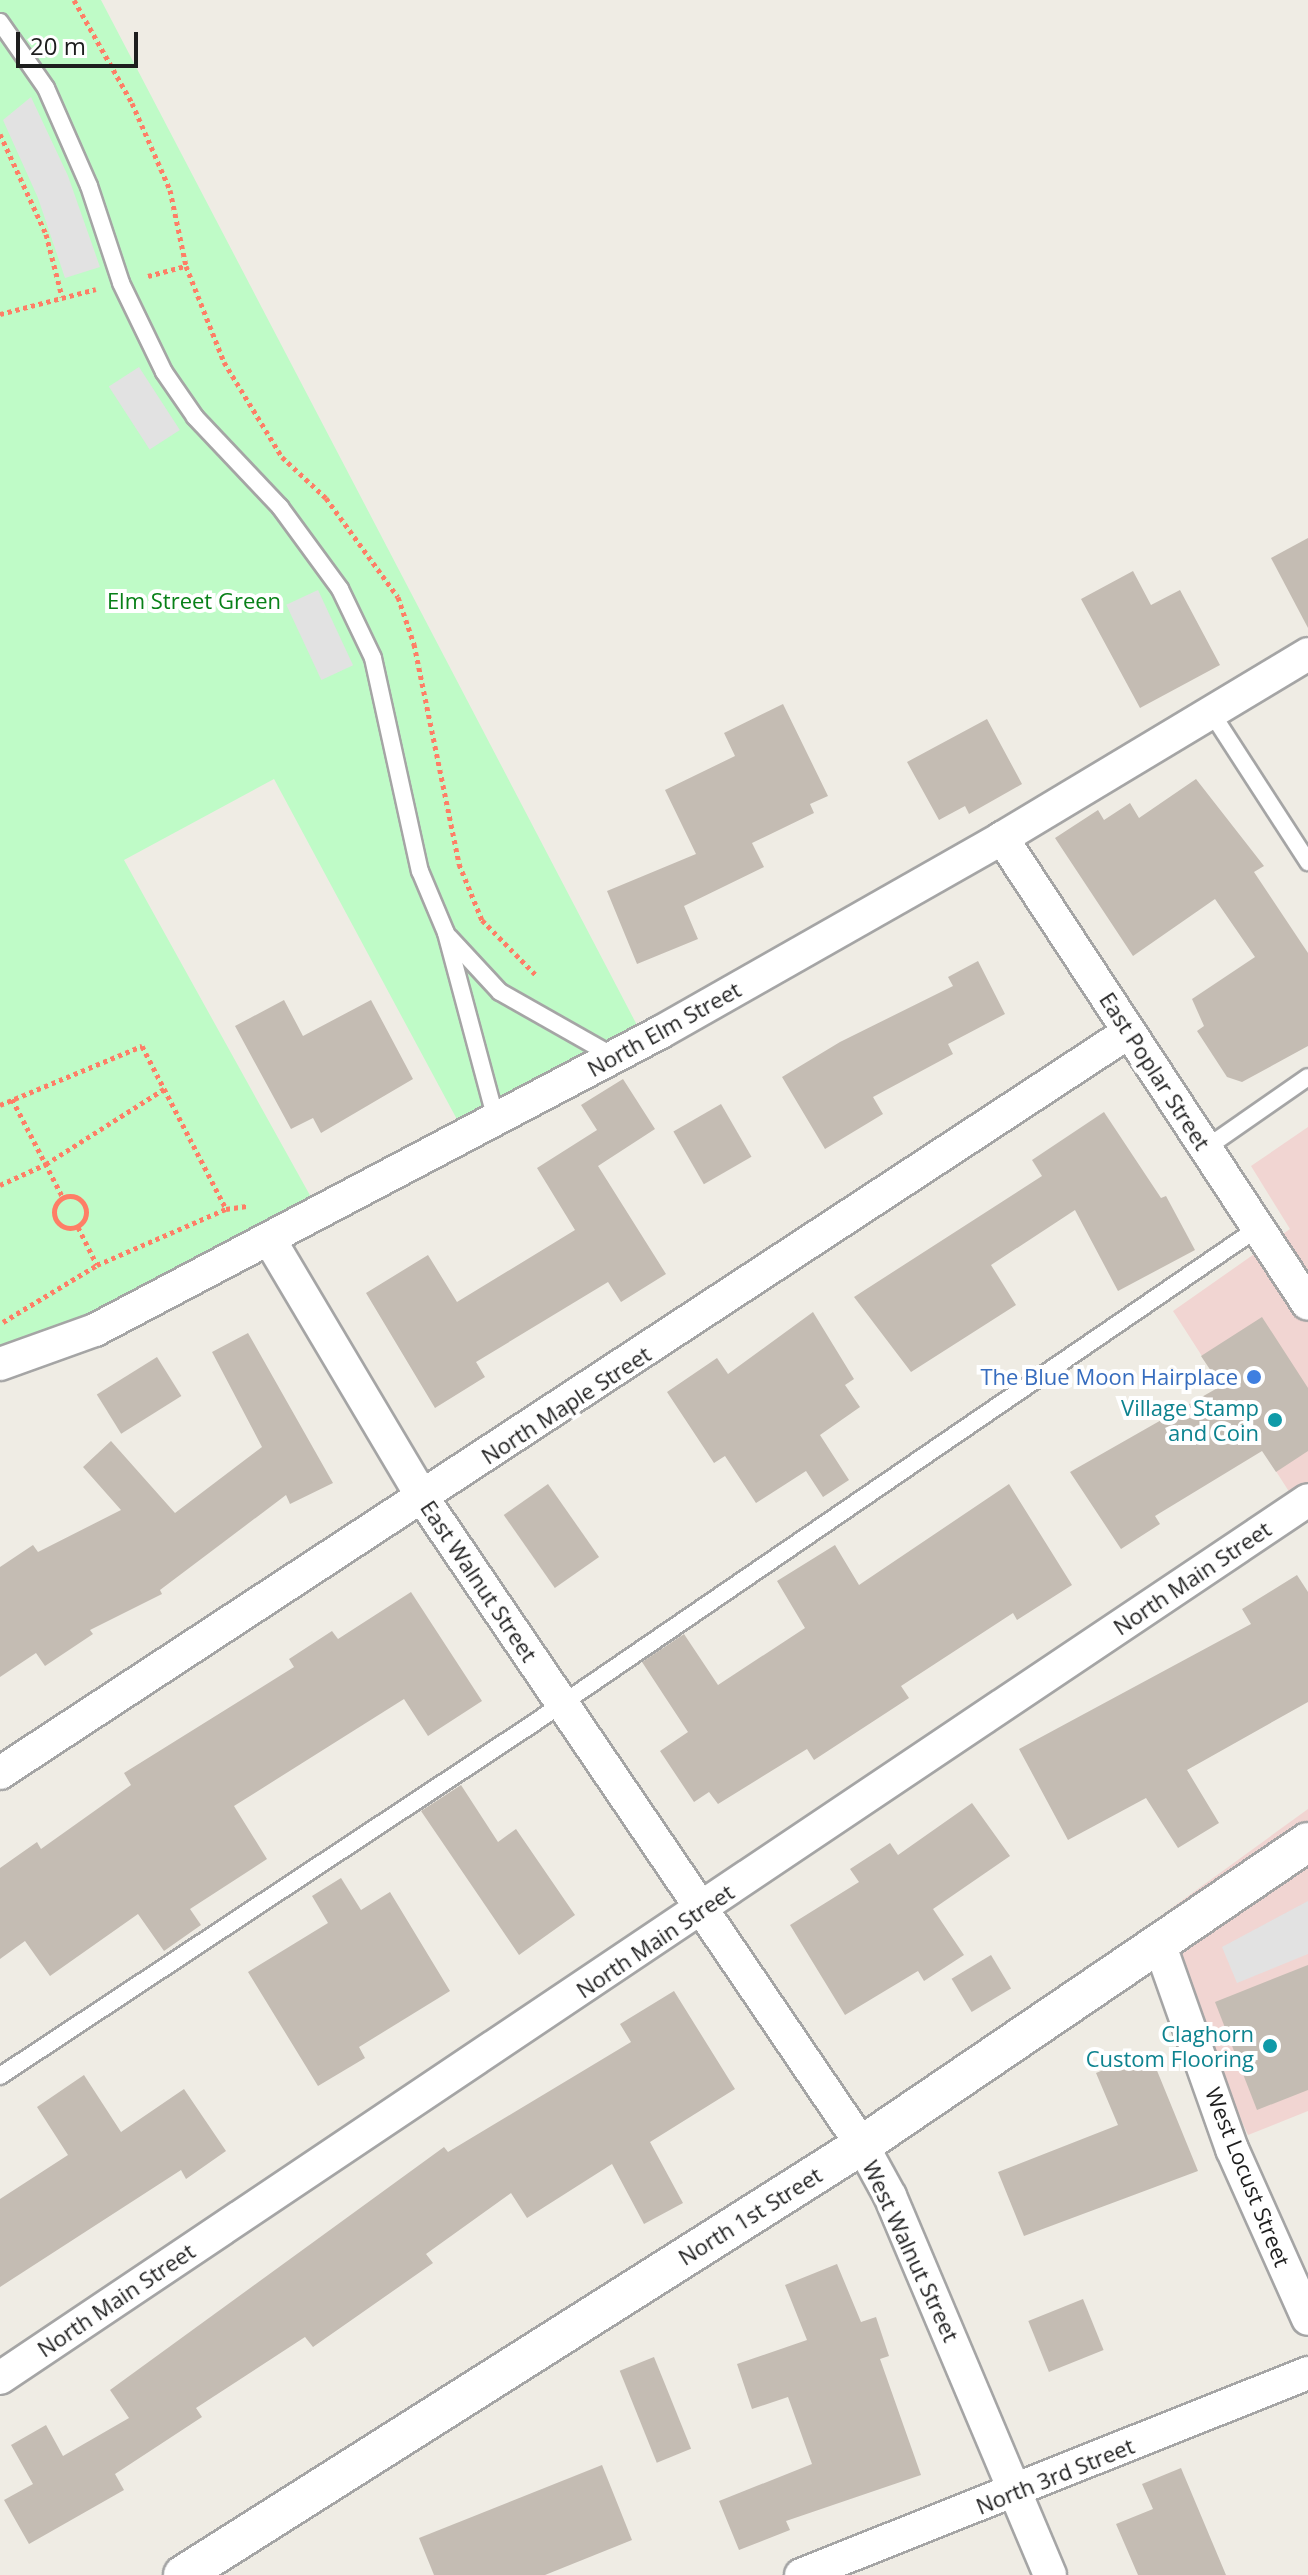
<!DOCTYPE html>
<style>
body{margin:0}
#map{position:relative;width:1308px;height:2575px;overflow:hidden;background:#efece4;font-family:"Open Sans",sans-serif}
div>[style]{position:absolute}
.commercial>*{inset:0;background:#f1d5d2}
.park>*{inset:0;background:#bffbc7}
.parking>*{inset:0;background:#e2e2e2;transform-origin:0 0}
.building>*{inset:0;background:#c4bcb3;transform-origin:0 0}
.path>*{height:5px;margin-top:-2.5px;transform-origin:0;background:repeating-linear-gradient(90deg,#fe7e66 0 4px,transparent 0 8px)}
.path>.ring{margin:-2.5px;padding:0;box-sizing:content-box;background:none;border:5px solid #fe7e66;border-radius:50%}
.roads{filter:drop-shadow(2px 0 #a5a5a5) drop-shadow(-2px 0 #a5a5a5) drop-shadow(0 2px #a5a5a5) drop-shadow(0 -2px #a5a5a5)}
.service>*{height:16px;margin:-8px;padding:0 8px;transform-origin:8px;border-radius:8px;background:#fff}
.minor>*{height:32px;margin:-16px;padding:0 16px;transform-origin:16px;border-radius:16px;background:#fff}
.tertiary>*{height:38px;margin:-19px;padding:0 19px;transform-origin:19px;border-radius:19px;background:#fff}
.dots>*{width:22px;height:22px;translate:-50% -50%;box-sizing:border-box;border:4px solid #fff;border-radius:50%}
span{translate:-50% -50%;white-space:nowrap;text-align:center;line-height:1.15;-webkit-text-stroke:8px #fff;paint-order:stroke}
.park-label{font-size:22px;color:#088018}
.street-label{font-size:22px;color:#1e1e1e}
.shop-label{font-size:22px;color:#366cbe}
.right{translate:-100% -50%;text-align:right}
.culture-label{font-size:22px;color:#0d838f}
.scale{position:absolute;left:16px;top:32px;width:122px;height:36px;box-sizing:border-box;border:4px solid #1e1e1e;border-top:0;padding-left:10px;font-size:24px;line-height:28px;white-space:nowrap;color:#1e1e1e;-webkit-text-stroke:6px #fff;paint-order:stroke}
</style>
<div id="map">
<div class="commercial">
<div style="clip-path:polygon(1308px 1127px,1308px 1521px,1173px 1311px,1290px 1229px,1251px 1166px)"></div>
<div style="clip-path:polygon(1308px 1809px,1308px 2111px,1248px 2135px,1151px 1923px)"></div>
</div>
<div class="park">
<div style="clip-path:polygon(0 0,101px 0,639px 1029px,460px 1125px,274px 779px,124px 860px,317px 1208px,68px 1326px,0 1346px)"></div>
</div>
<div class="parking">
<div style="clip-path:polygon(31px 97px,68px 176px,100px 267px,65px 278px,38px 198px,3px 120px)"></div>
<div style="left:139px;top:367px;width:75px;height:36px;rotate:57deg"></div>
<div style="left:318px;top:590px;width:83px;height:35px;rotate:65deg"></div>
<div style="clip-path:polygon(1308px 1901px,1308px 1954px,1237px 1983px,1222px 1947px)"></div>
</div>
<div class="building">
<div style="clip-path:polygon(1308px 538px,1308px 628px,1271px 558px)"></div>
<div style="clip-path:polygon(1133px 571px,1151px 605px,1180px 590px,1220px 665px,1140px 708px,1081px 599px)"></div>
<div style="clip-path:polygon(783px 704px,828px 796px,810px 804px,814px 813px,752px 843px,764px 867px,684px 906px,698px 939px,637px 964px,607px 891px,696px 854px,665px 790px,735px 756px,724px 733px)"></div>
<div style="clip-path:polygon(987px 719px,1022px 784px,969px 814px,965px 806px,939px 820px,907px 762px)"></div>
<div style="clip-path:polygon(1196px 779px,1264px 866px,1254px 872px,1308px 953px,1308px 1046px,1242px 1082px,1227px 1077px,1197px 1031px,1204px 1026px,1192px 999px,1255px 957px,1215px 899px,1133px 956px,1055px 838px,1098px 810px,1104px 820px,1130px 803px,1139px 818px)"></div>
<div style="clip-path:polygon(978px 961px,1005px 1014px,948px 1044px,953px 1054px,873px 1097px,883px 1114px,825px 1149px,782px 1077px,840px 1042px,953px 986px,948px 977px)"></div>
<div style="clip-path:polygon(284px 1000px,303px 1036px,371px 1000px,413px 1079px,321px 1133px,313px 1118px,291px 1129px,235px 1026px)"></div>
<div style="clip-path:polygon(623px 1079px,655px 1129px,598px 1166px,666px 1274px,621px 1302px,608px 1282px,476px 1362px,485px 1377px,435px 1408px,366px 1293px,428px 1255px,457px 1302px,575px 1230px,537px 1168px,597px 1130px,581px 1105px)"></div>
<div style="left:721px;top:1104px;width:61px;height:55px;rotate:60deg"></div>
<div style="clip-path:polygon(1104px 1112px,1161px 1198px,1166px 1196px,1195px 1250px,1118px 1291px,1075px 1210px,991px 1265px,1016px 1305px,911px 1372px,854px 1297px,1042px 1176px,1032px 1160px)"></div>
<div style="clip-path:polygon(813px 1312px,854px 1379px,845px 1385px,860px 1407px,820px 1435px,849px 1480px,823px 1497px,806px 1471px,756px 1503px,725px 1456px,714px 1463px,667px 1392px,717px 1358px,728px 1374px)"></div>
<div style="clip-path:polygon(1262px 1317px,1308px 1388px,1308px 1451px,1276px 1472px,1262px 1451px,1155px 1516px,1160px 1524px,1121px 1549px,1070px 1472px,1221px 1386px,1201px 1356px)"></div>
<div style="clip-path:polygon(248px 1333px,333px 1483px,290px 1504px,286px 1495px,160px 1590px,162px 1594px,90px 1630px,93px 1634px,45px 1666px,36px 1653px,0 1677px,0 1567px,33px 1545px,38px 1552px,121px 1510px,83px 1467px,111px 1441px,175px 1513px,262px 1447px,212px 1352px)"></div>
<div style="left:157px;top:1357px;width:46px;height:71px;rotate:58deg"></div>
<div style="left:548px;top:1484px;width:89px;height:54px;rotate:55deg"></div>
<div style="clip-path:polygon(1009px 1484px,1072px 1585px,1017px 1620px,1013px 1613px,901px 1686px,909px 1698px,814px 1760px,807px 1749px,718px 1804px,709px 1792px,694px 1802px,660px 1751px,688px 1732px,642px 1662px,684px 1634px,718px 1685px,805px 1628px,777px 1581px,835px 1545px,859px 1585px)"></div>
<div style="clip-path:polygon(1297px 1575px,1308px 1592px,1308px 1702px,1187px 1770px,1219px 1823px,1178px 1848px,1146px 1798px,1068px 1840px,1019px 1749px,1251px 1624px,1242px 1609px)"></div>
<div style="clip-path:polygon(411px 1592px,482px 1701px,428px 1736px,404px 1699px,234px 1806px,267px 1859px,190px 1909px,201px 1925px,164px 1951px,138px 1914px,50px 1976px,25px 1941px,0 1959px,0 1868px,37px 1842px,41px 1849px,131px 1785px,124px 1773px,294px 1667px,289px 1659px,332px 1631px,338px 1639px)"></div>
<div style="clip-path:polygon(461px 1785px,498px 1842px,516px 1829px,575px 1915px,519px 1955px,421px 1811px)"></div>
<div style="clip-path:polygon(972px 1803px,1010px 1856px,933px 1909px,964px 1955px,924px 1981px,918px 1971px,845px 2015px,790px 1925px,859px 1882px,850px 1869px,890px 1843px,898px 1855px)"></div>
<div style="clip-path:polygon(341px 1878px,361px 1910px,390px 1892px,450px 1991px,359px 2047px,365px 2058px,318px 2086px,248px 1972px,328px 1923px,312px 1896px)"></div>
<div style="left:991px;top:1955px;width:39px;height:46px;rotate:59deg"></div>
<div style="clip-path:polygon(1308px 1965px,1308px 2090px,1257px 2110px,1215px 2002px)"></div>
<div style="clip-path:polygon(674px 1991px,735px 2089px,650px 2142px,683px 2203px,644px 2224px,612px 2164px,527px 2218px,511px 2193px,426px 2254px,433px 2263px,313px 2347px,305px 2337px,196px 2408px,202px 2417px,115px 2474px,124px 2490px,29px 2544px,4px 2500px,33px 2484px,11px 2445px,46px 2425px,63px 2456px,129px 2418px,110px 2390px,444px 2147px,448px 2152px,631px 2042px,620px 2024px)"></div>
<div style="clip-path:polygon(1149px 2051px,1198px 2171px,1024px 2236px,998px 2172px,1118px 2125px,1096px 2073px)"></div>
<div style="clip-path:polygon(84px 2075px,121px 2132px,184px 2089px,226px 2151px,186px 2179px,181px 2170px,0 2287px,0 2199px,68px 2155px,37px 2107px)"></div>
<div style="clip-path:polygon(837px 2264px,861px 2322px,876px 2317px,889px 2356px,880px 2359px,921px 2475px,786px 2521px,790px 2530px,739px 2550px,719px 2501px,812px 2464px,788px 2397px,752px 2409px,737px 2364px,807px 2340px,785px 2285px)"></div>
<div style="left:1083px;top:2299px;width:55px;height:59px;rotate:68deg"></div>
<div style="left:654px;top:2357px;width:99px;height:37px;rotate:68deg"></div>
<div style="clip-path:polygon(602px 2465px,632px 2540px,545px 2575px,434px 2575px,419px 2538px)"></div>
<div style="clip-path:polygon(1181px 2468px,1226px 2575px,1138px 2575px,1116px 2524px,1153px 2509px,1142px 2484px)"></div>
</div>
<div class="path">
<div style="left:74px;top:0;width:118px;rotate:60.6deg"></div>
<div style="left:132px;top:103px;width:95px;rotate:66.4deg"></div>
<div style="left:170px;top:190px;width:78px;rotate:78.1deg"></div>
<div style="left:186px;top:266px;width:103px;rotate:68.4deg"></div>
<div style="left:224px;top:362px;width:111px;rotate:58.6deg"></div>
<div style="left:282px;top:457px;width:60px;rotate:43deg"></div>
<div style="left:326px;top:498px;width:122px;rotate:54deg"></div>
<div style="left:398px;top:597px;width:50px;rotate:71.2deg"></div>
<div style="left:414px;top:644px;width:225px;rotate:78.4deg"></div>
<div style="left:459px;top:864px;width:61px;rotate:67.7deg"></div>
<div style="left:482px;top:920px;width:78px;rotate:45.5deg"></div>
<div style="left:0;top:134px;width:110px;rotate:65.3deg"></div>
<div style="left:46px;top:234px;width:65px;rotate:75.7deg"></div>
<div style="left:148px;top:276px;width:39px;rotate:-15deg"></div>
<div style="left:0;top:314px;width:99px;rotate:-14.6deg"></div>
<div style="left:12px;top:1099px;width:111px;rotate:62.7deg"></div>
<div style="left:0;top:1105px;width:154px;rotate:-22.6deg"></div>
<div style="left:142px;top:1046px;width:183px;rotate:62.7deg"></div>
<div style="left:226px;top:1209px;width:21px;rotate:-8deg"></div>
<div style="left:0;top:1185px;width:51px;rotate:-24.5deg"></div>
<div style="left:46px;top:1164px;width:140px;rotate:-32.4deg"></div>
<div class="ring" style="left:54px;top:1196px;width:27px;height:27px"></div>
<div style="left:78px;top:1227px;width:42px;rotate:63.4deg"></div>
<div style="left:3px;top:1322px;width:110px;rotate:-31.2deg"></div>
<div style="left:97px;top:1265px;width:141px;rotate:-23.5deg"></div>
</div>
<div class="roads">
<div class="service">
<div style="left:0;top:22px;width:80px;rotate:55.1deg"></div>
<div style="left:46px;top:88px;width:107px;rotate:66.3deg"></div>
<div style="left:89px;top:186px;width:102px;rotate:71.7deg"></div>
<div style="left:121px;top:283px;width:99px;rotate:64.2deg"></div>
<div style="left:164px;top:372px;width:55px;rotate:55.4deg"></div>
<div style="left:195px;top:417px;width:124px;rotate:46.6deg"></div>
<div style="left:280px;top:507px;width:102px;rotate:53.8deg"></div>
<div style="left:340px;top:589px;width:76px;rotate:64.4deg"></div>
<div style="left:373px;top:658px;width:218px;rotate:77.6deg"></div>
<div style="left:420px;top:871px;width:67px;rotate:67.2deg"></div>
<div style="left:446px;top:933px;width:194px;rotate:75deg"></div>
<div style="left:1211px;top:712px;width:179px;rotate:57.1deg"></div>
<div style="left:449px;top:937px;width:75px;rotate:47.2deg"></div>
<div style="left:500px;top:992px;width:132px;rotate:29.5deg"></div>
<div style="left:1206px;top:1148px;width:124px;rotate:-34.8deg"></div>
<div style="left:0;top:2076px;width:637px;rotate:-33.47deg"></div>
<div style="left:531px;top:1725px;width:881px;rotate:-34.36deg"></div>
</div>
<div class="minor">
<div style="left:1002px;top:838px;width:557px;rotate:56.71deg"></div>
<div style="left:271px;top:1242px;width:300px;rotate:59.3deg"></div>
<div style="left:424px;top:1500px;width:780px;rotate:55.82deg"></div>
<div style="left:862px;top:2145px;width:58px;rotate:61.2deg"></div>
<div style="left:890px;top:2196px;width:411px;rotate:67.1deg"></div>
<div style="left:0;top:1364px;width:101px;rotate:-19.7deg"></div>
<div style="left:95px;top:1330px;width:640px;rotate:-27.77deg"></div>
<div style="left:661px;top:1032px;width:392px;rotate:-29.6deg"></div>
<div style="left:1002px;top:838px;width:357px;rotate:-31deg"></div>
<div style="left:0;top:1773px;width:1350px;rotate:-33.28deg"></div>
<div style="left:1159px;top:1943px;width:219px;rotate:70.5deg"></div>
<div style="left:1232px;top:2149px;width:186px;rotate:65.9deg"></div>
<div style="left:0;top:2378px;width:1575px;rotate:-33.87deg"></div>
<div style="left:801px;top:2575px;width:546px;rotate:-21.72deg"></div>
</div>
<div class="tertiary">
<div style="left:183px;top:2575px;width:804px;rotate:-32.35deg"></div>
<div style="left:862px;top:2145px;width:539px;rotate:-34.19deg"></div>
</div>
</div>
<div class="dots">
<div style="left:1254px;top:1377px;background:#3f7fe0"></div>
<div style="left:1275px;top:1420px;background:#0f9aa8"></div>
<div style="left:1270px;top:2046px;background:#0f9aa8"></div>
</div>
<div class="park-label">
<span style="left:194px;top:601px">Elm Street Green</span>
</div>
<div class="street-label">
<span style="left:664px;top:1029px;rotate:-29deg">North Elm Street</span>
<span style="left:1155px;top:1071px;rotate:57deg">East Poplar Street</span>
<span style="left:566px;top:1405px;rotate:-33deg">North Maple Street</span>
<span style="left:1192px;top:1578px;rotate:-34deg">North Main Street</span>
<span style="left:479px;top:1581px;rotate:56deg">East Walnut Street</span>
<span style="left:655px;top:1941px;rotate:-34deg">North Main Street</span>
<span style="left:1248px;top:2177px;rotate:68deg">West Locust Street</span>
<span style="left:750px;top:2216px;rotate:-32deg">North 1st Street</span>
<span style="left:911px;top:2251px;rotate:65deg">West Walnut Street</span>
<span style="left:116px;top:2300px;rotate:-34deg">North Main Street</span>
<span style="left:1055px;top:2476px;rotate:-22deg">North 3rd Street</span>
</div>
<div class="shop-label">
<span class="right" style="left:1238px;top:1377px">The Blue Moon Hairplace</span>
</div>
<div class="culture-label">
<span class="right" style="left:1259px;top:1420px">Village Stamp<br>and Coin</span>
<span class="right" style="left:1254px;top:2046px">Claghorn<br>Custom Flooring</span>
</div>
<div class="scale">20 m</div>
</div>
